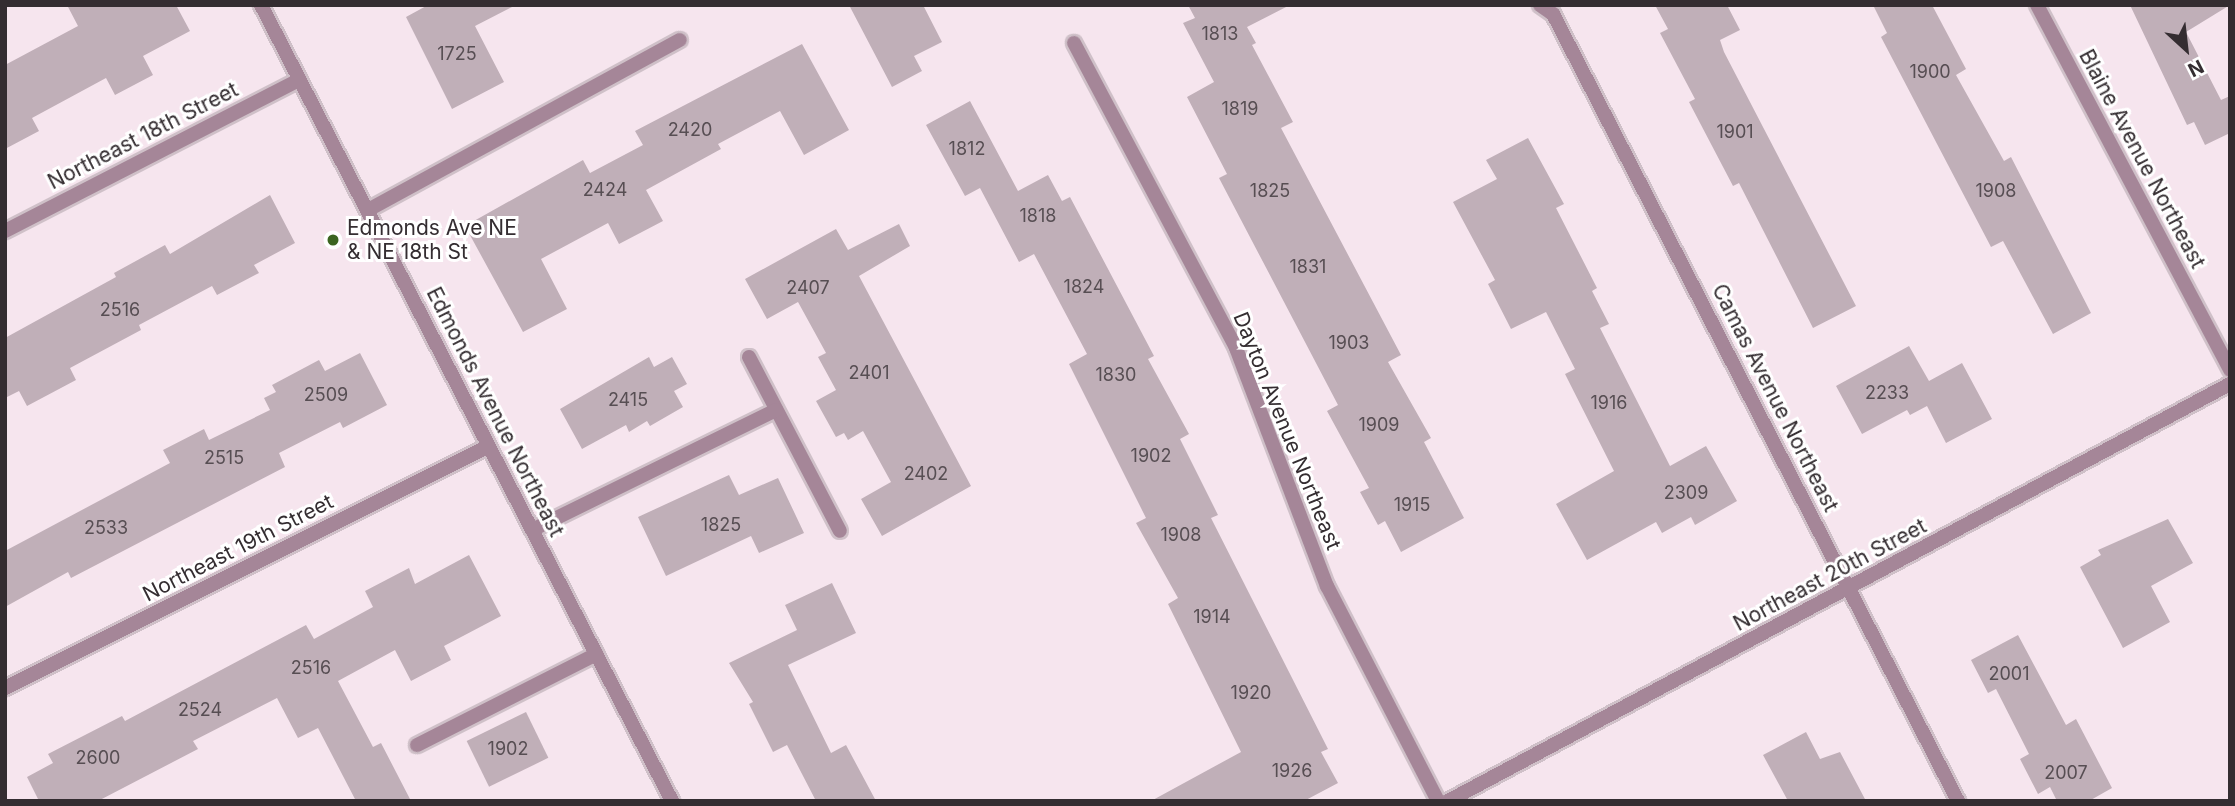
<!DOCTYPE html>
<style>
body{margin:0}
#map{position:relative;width:2235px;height:806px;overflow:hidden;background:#f6e5ee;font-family:Inter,sans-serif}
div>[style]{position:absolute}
.building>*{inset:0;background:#c0afb8;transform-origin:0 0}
.roads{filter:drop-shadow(2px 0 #cfc0c8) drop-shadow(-2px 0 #cfc0c8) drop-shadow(0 2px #cfc0c8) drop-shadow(0 -2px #cfc0c8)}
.service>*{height:14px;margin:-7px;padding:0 7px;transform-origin:7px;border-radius:7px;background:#a58698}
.minor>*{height:14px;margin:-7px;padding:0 7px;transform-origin:7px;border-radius:7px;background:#a58698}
.tertiary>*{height:14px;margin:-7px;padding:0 7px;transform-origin:7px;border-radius:7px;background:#a58698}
.dots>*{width:19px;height:19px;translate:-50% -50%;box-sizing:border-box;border:4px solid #fff;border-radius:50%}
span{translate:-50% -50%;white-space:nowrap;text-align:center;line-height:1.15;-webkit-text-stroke:6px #fff;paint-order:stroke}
.number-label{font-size:18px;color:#574e53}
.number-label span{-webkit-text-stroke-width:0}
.street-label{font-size:21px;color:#342d31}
.poi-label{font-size:21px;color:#342d31}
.left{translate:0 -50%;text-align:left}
.frame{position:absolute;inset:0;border:7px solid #342d31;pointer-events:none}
.north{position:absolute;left:2151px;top:14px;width:70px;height:70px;-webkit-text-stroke:5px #fff;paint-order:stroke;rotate:153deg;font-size:19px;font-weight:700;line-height:28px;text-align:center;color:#342d31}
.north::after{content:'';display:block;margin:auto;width:24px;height:32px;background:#342d31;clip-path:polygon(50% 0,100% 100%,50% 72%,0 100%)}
</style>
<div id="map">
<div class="building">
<div style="clip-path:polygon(67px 5px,176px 5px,190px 31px,143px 56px,153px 75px,115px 95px,106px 78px,32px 118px,39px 131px,5px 149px,5px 65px,78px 26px)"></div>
<div style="clip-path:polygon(428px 5px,516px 5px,475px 26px,504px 82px,452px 109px,406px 17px)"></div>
<div style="clip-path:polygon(849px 5px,923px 5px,942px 42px,914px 56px,922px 71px,892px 87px)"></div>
<div style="clip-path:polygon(1188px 5px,1290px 5px,1247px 27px,1256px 43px,1252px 45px,1293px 122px,1281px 128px,1401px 355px,1388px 362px,1431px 438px,1424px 442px,1464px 518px,1401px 552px,1385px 521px,1378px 525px,1360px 492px,1369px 488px,1327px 411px,1338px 405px,1219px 178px,1227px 174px,1187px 97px,1214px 82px,1183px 23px,1195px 18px)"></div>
<div style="clip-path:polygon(1655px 5px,1727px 5px,1740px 30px,1720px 40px,1724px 52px,1856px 306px,1813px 328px,1739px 183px,1733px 186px,1689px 102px,1695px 99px,1660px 33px,1668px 29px)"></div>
<div style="clip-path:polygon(1873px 5px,1932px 5px,1966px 69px,1956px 75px,2004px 161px,2011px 157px,2091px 313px,2053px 334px,2003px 241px,1991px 247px,1881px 37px,1887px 33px)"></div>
<div style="clip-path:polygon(2130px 5px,2230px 5px,2186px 32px,2221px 100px,2230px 96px,2230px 133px,2205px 145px,2194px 122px,2187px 125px)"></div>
<div style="clip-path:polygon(802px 44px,849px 130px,804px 155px,780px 111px,718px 144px,721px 149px,646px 190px,663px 221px,619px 244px,608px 223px,541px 259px,567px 309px,523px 332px,465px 226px,583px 160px,590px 173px,643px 145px,635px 131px)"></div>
<div style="clip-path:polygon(970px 101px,1018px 191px,1048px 175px,1062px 201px,1070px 197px,1154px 356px,1148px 359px,1189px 434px,1180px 439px,1218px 515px,1211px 518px,1328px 749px,1321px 752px,1338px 783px,1304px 801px,1151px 801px,1241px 752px,1168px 604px,1178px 598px,1136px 523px,1146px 518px,1069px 364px,1087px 354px,1034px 254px,1019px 262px,980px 188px,965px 196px,926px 125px)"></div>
<div style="clip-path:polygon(1528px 138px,1564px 204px,1556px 208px,1597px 288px,1592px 291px,1609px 324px,1600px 328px,1670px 466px,1706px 446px,1737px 501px,1695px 525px,1691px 517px,1662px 533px,1656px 522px,1587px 560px,1556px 504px,1614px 471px,1565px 374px,1575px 369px,1546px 312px,1511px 329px,1488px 284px,1495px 280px,1453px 202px,1497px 179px,1486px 160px)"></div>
<div style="clip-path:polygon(270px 195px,295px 243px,254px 265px,259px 273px,217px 295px,212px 286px,139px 325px,141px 330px,70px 368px,76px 380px,27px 406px,19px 391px,5px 398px,5px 338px,116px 277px,114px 273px,165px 245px,170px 254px)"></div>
<div style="clip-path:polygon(899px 224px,910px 246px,859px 276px,971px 486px,882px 536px,861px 499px,891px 482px,863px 431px,848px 440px,844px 433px,836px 437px,816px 401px,836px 390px,818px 357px,826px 353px,798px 302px,767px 319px,745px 279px,836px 229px,848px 250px)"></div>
<div style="clip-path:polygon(1909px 346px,1929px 381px,1962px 363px,1992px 419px,1946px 443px,1927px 406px,1910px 415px,1907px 410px,1862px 434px,1836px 386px)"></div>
<div style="clip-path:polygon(360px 353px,387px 405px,343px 428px,340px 422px,279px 453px,285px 467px,71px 578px,68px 572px,5px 607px,5px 551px,170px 463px,163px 450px,204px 429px,209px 440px,270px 410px,264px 398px,276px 392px,272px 385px,319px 360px,325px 371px)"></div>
<div style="clip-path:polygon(649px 357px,654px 367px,672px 357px,687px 384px,674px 391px,683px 407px,650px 426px,647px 421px,629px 432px,626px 425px,582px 449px,560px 409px)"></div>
<div style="clip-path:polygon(729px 475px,739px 495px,778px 478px,804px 533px,759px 553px,751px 536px,666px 576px,638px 517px)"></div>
<div style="clip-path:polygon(2168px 519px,2193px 563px,2151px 586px,2170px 622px,2123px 648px,2080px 567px,2101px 555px,2098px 550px)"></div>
<div style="clip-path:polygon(469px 555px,501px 616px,444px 646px,451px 660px,411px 681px,395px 650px,338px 681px,373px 747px,381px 743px,411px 801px,356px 801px,318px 728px,298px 738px,277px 698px,193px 741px,198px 749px,98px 801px,39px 801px,27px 777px,53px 763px,48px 754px,122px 716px,125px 721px,306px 625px,314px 639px,373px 607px,365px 591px,409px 568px,415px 584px)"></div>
<div style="clip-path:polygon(832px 583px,856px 633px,788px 665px,831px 753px,846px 745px,876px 801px,816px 801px,787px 745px,773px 752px,749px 704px,753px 702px,729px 663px,797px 630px,785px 605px)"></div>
<div style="clip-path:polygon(2018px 635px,2066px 725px,2076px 719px,2112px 788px,2089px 801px,2057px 801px,2050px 787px,2038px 794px,2020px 759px,2029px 754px,1996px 689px,1988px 693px,1971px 660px)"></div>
<div style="left:526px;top:712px;width:51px;height:66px;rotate:64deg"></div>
<div style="clip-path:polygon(1806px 732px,1820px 759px,1840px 752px,1866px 801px,1788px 801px,1763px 755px)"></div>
</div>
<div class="roads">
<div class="service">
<div style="left:1540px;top:5px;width:16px;rotate:35deg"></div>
<div style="left:749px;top:357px;width:196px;rotate:62.4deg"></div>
<div style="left:532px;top:530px;width:272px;rotate:-26.2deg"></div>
<div style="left:417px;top:745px;width:201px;rotate:-26.9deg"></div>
</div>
<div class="minor">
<div style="left:2037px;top:5px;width:413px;rotate:62.1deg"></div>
<div style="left:1553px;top:14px;width:885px;rotate:62.77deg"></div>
<div style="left:1074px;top:43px;width:345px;rotate:62deg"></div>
<div style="left:1236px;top:348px;width:255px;rotate:69.1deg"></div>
<div style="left:1327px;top:586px;width:242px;rotate:62.7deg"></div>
<div style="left:368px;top:210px;width:355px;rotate:-28.6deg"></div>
<div style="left:5px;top:231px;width:331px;rotate:-27.2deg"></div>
<div style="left:5px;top:688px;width:541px;rotate:-26.57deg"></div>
<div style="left:1448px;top:801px;width:886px;rotate:-28.07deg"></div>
</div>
<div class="tertiary">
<div style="left:261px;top:5px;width:896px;rotate:62.69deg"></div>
</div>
</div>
<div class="dots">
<div style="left:333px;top:240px;background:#3b6420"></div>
</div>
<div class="number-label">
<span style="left:1220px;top:34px">1813</span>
<span style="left:457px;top:54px">1725</span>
<span style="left:1930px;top:72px">1900</span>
<span style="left:1240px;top:109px">1819</span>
<span style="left:690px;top:130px">2420</span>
<span style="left:1735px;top:132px">1901</span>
<span style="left:967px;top:149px">1812</span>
<span style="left:605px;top:190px">2424</span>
<span style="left:1270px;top:191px">1825</span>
<span style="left:1996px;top:191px">1908</span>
<span style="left:1038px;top:216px">1818</span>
<span style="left:1308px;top:267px">1831</span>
<span style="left:1084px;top:287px">1824</span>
<span style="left:808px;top:288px">2407</span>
<span style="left:120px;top:310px">2516</span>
<span style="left:1349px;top:343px">1903</span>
<span style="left:869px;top:373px">2401</span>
<span style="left:1116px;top:375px">1830</span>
<span style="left:1887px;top:393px">2233</span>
<span style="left:326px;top:395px">2509</span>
<span style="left:628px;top:400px">2415</span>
<span style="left:1609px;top:403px">1916</span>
<span style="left:1379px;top:425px">1909</span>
<span style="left:1151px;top:456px">1902</span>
<span style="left:224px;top:458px">2515</span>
<span style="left:926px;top:474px">2402</span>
<span style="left:1686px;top:493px">2309</span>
<span style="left:1412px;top:505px">1915</span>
<span style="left:721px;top:525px">1825</span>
<span style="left:106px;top:528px">2533</span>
<span style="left:1181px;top:535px">1908</span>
<span style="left:1212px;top:617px">1914</span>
<span style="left:311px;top:668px">2516</span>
<span style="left:2009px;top:674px">2001</span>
<span style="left:1251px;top:693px">1920</span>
<span style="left:200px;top:710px">2524</span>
<span style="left:508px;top:749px">1902</span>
<span style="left:98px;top:758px">2600</span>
<span style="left:1292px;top:771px">1926</span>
<span style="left:2066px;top:773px">2007</span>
</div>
<div class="street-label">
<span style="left:143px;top:136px;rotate:-27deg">Northeast 18th Street</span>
<span style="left:2142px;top:159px;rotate:62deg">Blaine Avenue Northeast</span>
<span style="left:1775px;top:398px;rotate:63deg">Camas Avenue Northeast</span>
<span style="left:495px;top:412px;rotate:63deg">Edmonds Avenue Northeast</span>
<span style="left:1287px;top:431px;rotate:68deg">Dayton Avenue Northeast</span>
<span style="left:238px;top:548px;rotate:-27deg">Northeast 19th Street</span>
<span style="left:1830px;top:575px;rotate:-28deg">Northeast 20th Street</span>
</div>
<div class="poi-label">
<span class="left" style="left:347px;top:240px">Edmonds Ave NE<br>&amp; NE 18th St</span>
</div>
<div class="frame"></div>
<div class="north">N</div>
</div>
